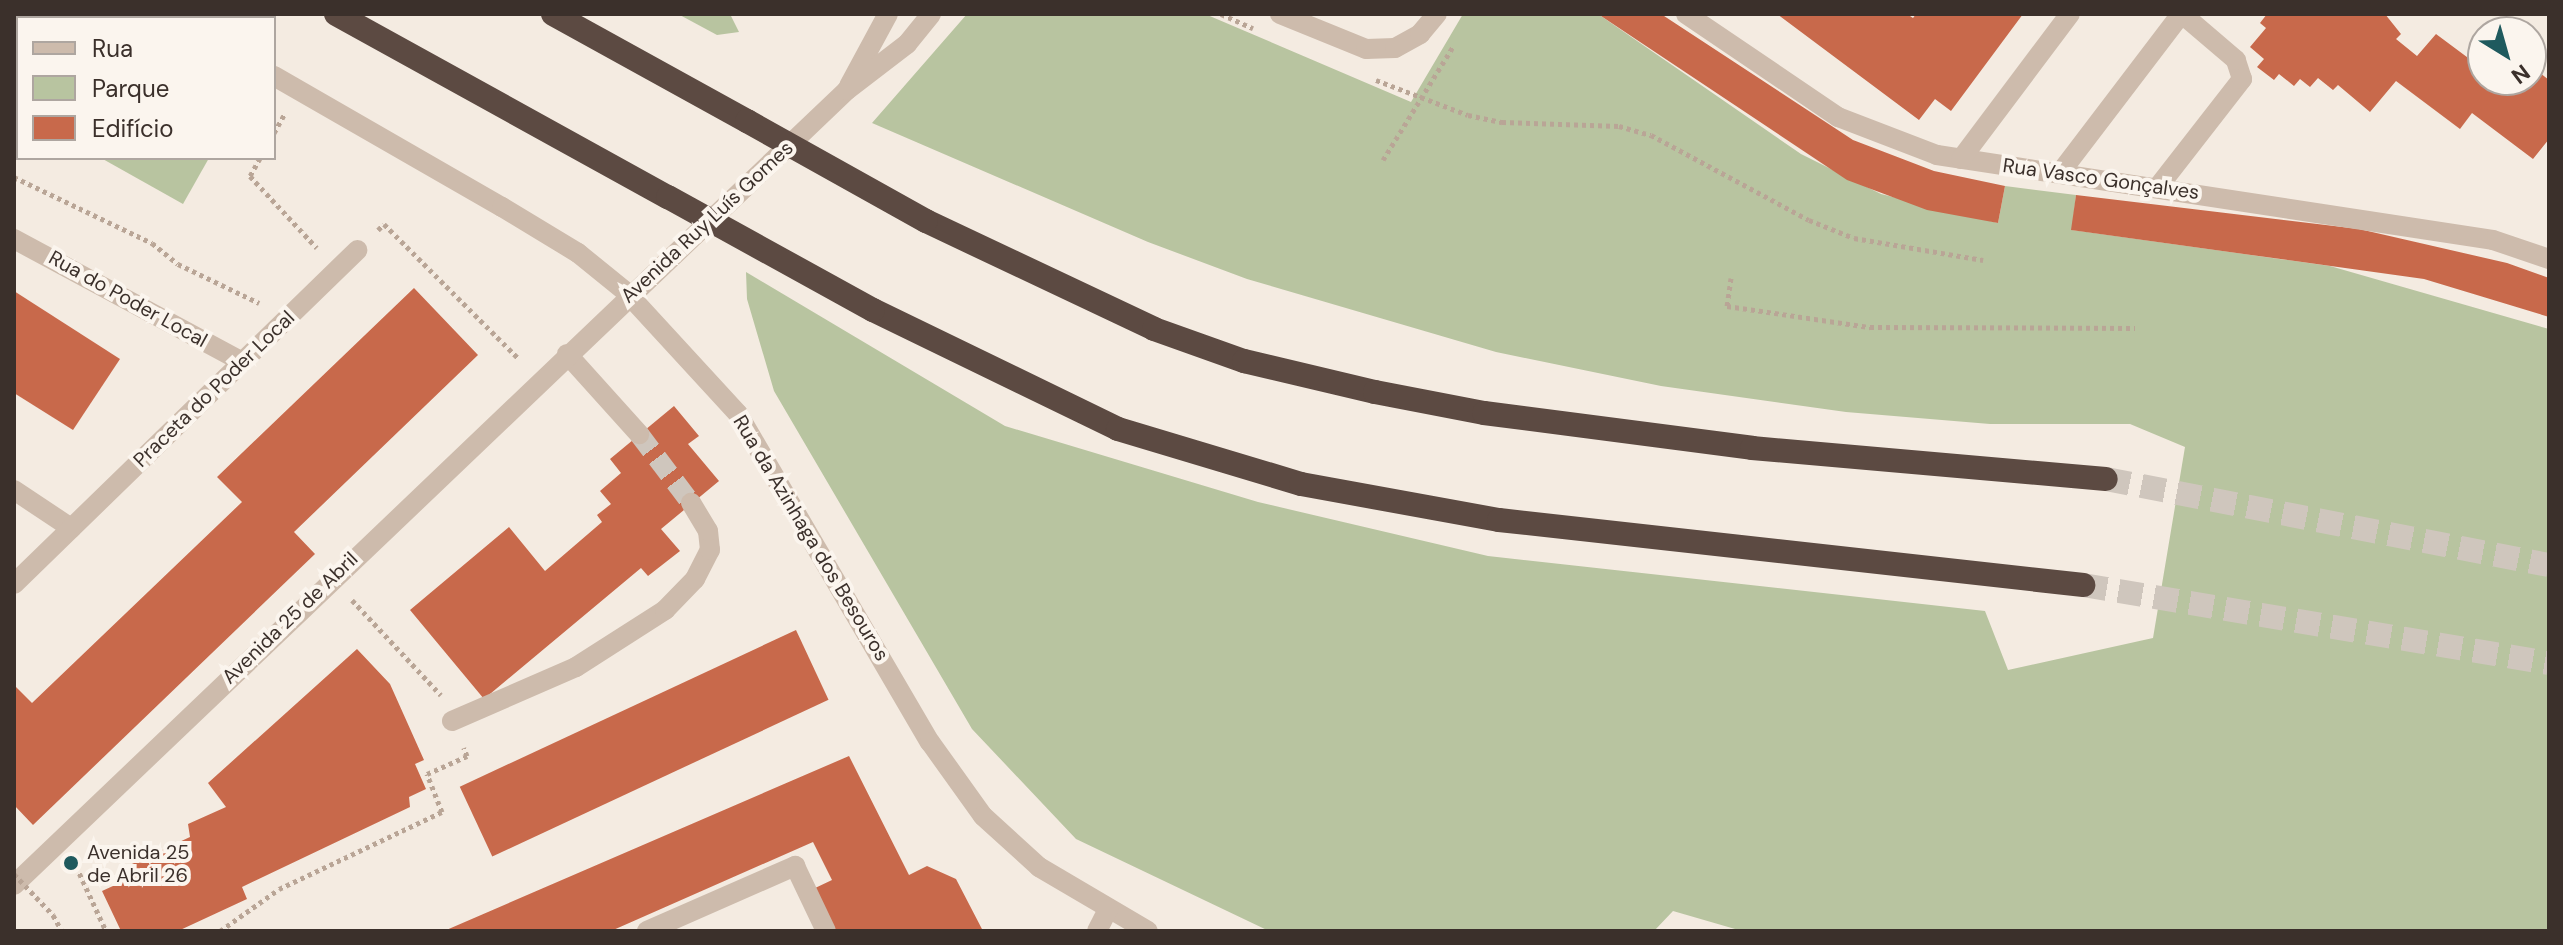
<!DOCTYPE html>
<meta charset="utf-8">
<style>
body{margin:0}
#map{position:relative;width:2563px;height:945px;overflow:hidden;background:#f4ebe1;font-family:"DM Sans",sans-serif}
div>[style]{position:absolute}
.green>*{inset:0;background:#b8c4a0}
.building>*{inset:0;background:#c8694b;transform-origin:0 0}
.minor-tunnel>*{height:20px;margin-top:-10px;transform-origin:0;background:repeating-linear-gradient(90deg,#cfc6bd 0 20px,transparent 0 30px)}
.highway-tunnel>*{height:24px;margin-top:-12px;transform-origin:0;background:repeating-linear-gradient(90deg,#cfc6bd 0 24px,transparent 0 36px)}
.path>*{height:5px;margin-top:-2.5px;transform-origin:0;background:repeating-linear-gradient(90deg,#b9a596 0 4px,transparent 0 8px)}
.minor>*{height:20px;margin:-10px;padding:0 10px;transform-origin:10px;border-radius:10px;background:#cdbbac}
.highway>*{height:24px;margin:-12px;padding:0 12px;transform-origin:12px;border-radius:12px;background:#5c4a42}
.path-bridge>*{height:5px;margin-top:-2.5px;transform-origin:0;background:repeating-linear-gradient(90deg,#b9a596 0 4px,transparent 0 8px)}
.minor-bridge>*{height:20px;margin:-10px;padding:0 10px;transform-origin:10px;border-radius:10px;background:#cdbbac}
.highway-bridge>*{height:24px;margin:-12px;padding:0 12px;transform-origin:12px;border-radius:12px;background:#5c4a42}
.dots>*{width:22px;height:22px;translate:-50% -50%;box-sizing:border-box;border:4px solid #fbf5ee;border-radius:50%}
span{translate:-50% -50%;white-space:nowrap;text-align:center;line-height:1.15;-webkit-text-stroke:8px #fbf5ee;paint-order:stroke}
.street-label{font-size:20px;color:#3b302b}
.poi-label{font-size:20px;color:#3b302b}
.left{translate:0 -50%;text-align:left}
.frame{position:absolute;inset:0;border:16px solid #3b302b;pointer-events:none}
.legend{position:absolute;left:16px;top:16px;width:260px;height:144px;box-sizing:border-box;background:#fbf5ee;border:2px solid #aea6a0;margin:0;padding:10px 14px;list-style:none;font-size:24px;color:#3b302b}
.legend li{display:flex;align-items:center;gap:16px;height:40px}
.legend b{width:40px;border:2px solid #aea6a0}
.north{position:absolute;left:2467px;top:16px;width:80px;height:80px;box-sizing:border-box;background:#fbf5ee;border:2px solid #aea6a0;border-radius:50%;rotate:143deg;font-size:22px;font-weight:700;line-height:32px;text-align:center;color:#3b302b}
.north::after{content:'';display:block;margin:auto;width:28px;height:36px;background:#1f5a5e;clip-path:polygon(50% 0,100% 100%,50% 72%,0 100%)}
</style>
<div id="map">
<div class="green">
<div style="clip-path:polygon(678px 14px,730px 14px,739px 32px,717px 35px)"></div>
<div style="clip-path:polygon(967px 14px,1205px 14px,1411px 102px,1463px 14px,1598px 14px,1801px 154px,1881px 194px,1998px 223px,2005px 186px,2076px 195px,2072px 230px,2330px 266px,2549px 329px,2549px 931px,1742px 931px,1673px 911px,1654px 931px,1269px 931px,1076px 839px,972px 729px,774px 391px,747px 299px,746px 272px,1005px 426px,1258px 502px,1488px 556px,1985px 611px,2008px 670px,2153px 638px,2185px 447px,2130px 424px,1990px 424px,1846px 412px,1661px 386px,1496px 352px,1247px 279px,1148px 242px,872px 123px)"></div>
<div style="clip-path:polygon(101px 158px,209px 158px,183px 204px)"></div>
</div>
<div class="building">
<div style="clip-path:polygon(1598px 14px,1661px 14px,1853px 140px,1934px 171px,2005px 186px,1998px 223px,1927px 210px,1847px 180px)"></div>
<div style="clip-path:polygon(1777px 14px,1907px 14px,1913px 18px,1916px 14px,2023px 14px,1951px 111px,1935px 99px,1919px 120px)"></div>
<div style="clip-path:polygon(2267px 14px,2385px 14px,2401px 34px,2396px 39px,2417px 56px,2436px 34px,2483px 69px,2483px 80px,2531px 80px,2531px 66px,2549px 80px,2549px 139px,2533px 159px,2472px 113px,2460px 129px,2396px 81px,2370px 112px,2338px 85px,2333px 90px,2318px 78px,2310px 87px,2300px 79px,2294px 86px,2279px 74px,2274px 80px,2257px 67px,2264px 59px,2250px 47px,2266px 28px,2260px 23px)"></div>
<div style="clip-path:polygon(2076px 195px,2359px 229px,2507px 263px,2549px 278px,2549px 317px,2424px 279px,2071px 230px)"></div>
<div style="clip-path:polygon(414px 288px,478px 355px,294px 532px,315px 554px,33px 825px,14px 805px,14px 685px,32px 703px,242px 502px,217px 477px)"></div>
<div style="clip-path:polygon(14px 291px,120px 359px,73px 430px,14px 393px)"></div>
<div style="clip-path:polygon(674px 406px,699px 436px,688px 444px,719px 481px,661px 529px,680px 551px,648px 576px,641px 568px,484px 699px,410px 610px,509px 527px,545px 571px,602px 522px,597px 515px,611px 504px,600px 491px,621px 473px,610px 459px)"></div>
<div style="left:796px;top:630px;width:77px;height:371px;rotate:65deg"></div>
<div style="clip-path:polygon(357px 649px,390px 684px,424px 760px,415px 764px,426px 789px,409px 797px,410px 807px,242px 887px,247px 899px,178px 931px,121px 931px,102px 891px,124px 881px,119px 870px,190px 837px,188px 824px,226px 807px,208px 783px)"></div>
<div style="clip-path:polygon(849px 756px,909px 875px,927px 866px,956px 879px,983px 931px,834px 931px,813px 889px,832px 880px,813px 842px,611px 931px,444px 931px)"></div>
</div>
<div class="minor-tunnel">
<div style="left:639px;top:434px;width:86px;rotate:53deg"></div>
</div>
<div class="highway-tunnel">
<div style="left:2106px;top:479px;width:451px;rotate:11deg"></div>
<div style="left:2083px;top:585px;width:472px;rotate:9.5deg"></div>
</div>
<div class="path">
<div style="left:112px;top:14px;width:8px;rotate:30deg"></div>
<div style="left:1221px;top:14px;width:35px;rotate:24deg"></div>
<div style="left:74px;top:18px;width:4px;rotate:-63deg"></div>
<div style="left:14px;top:29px;width:5px;rotate:37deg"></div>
<div style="left:1376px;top:80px;width:98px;rotate:20.8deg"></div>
<div style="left:1468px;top:115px;width:35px;rotate:12deg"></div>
<div style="left:1502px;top:122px;width:117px;rotate:2deg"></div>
<div style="left:1619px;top:126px;width:33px;rotate:16deg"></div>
<div style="left:1651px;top:135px;width:179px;rotate:28.3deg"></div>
<div style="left:1809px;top:220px;width:48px;rotate:21.8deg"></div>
<div style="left:1854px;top:238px;width:131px;rotate:9.7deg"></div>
<div style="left:14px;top:126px;width:8px;rotate:-60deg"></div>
<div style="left:274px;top:133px;width:21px;rotate:-61deg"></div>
<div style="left:260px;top:158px;width:21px;rotate:119deg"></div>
<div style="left:250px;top:176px;width:98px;rotate:47.1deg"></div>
<div style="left:1383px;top:160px;width:135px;rotate:-58.3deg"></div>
<div style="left:14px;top:177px;width:153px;rotate:25.6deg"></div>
<div style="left:152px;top:243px;width:33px;rotate:39deg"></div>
<div style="left:178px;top:264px;width:90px;rotate:25.7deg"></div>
<div style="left:378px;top:230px;width:8px;rotate:-45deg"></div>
<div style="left:384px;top:224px;width:191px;rotate:45deg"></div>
<div style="left:1731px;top:278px;width:28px;rotate:98deg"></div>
<div style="left:1727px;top:306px;width:145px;rotate:8.4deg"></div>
<div style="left:1870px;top:327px;width:265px;rotate:0.2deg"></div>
<div style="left:352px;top:600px;width:130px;rotate:46.9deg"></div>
<div style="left:76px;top:866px;width:72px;rotate:65.2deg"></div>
<div style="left:53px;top:915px;width:18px;rotate:61deg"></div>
<div style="left:220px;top:931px;width:72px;rotate:-35.4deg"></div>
<div style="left:279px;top:889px;width:180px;rotate:-25.3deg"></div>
<div style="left:442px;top:812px;width:41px;rotate:-111.5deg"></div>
<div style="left:427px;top:774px;width:44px;rotate:-24.2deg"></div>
<div style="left:467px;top:756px;width:9px;rotate:-111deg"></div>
</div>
<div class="minor">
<div style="left:163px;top:14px;width:8px;rotate:30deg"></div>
<div style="left:1280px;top:14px;width:93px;rotate:22.1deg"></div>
<div style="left:1366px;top:49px;width:29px;rotate:-2deg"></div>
<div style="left:1395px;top:48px;width:29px;rotate:-29deg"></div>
<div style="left:1420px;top:34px;width:26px;rotate:-50deg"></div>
<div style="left:1686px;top:14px;width:184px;rotate:34.1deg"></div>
<div style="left:1838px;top:117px;width:106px;rotate:21deg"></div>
<div style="left:1937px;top:155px;width:562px;rotate:8.69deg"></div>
<div style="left:2493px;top:240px;width:59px;rotate:18.7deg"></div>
<div style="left:274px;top:76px;width:263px;rotate:29.9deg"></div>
<div style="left:849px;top:86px;width:82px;rotate:-61.6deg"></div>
<div style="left:1961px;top:159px;width:181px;rotate:-53.1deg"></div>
<div style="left:2060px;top:173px;width:200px;rotate:-52.7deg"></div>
<div style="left:2158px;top:187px;width:137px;rotate:-52.1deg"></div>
<div style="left:2242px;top:79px;width:20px;rotate:-108deg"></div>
<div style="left:2236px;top:60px;width:71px;rotate:-139.6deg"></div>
<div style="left:14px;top:239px;width:258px;rotate:28.3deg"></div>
<div style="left:567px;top:354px;width:108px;rotate:48deg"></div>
<div style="left:738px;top:414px;width:380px;rotate:59.7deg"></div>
<div style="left:930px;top:742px;width:91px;rotate:54.4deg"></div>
<div style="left:983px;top:816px;width:76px;rotate:42.3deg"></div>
<div style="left:1039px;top:867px;width:126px;rotate:30.4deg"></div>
<div style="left:14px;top:490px;width:69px;rotate:33.7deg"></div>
<div style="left:14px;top:584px;width:479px;rotate:-44.2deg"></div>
<div style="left:452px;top:721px;width:135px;rotate:-23.5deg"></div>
<div style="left:576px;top:667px;width:106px;rotate:-32.6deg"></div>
<div style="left:665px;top:610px;width:43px;rotate:-45.9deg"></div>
<div style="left:695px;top:579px;width:33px;rotate:-63deg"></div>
<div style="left:710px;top:550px;width:19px;rotate:-96deg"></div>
<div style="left:708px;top:531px;width:33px;rotate:-121deg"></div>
<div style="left:14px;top:885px;width:1151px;rotate:-43.66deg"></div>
<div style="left:847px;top:90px;width:76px;rotate:-37.5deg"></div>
<div style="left:907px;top:44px;width:38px;rotate:-51deg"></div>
<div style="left:647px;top:931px;width:162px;rotate:-23.7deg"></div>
<div style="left:795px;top:866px;width:72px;rotate:64.5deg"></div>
<div style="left:1097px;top:931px;width:25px;rotate:-63deg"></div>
</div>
<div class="highway">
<div style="left:336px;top:14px;width:379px;rotate:28.9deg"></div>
<div style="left:553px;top:14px;width:222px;rotate:28.9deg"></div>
<div style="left:926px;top:221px;width:252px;rotate:25.3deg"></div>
<div style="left:1154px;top:329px;width:96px;rotate:19.6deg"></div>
<div style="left:1244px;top:361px;width:135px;rotate:13.3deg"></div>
<div style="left:1375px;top:392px;width:111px;rotate:10.9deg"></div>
<div style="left:1484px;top:413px;width:270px;rotate:7.4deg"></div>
<div style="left:1752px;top:448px;width:355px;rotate:5deg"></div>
<div style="left:873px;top:310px;width:272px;rotate:25.9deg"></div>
<div style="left:1118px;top:429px;width:191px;rotate:16.7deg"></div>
<div style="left:1301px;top:484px;width:201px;rotate:10.3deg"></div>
<div style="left:1499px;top:520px;width:588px;rotate:6.35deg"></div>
</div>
<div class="path-bridge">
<div style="left:14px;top:874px;width:57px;rotate:46.4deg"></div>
</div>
<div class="minor-bridge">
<div style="left:502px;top:207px;width:89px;rotate:31.2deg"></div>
<div style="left:578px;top:253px;width:62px;rotate:39.1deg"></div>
<div style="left:626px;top:292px;width:166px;rotate:47.4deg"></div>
</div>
<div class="highway-bridge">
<div style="left:747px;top:121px;width:205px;rotate:29.2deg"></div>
<div style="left:668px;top:197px;width:234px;rotate:28.9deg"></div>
</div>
<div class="dots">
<div style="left:71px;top:863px;background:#1f5a5e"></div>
</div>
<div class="street-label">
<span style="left:2101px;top:179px;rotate:8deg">Rua Vasco Gonçalves</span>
<span style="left:707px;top:222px;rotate:-43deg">Avenida Ruy Luís Gomes</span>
<span style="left:128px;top:299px;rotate:29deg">Rua do Poder Local</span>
<span style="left:214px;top:389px;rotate:-44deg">Praceta do Poder Local</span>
<span style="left:811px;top:538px;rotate:59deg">Rua da Azinhaga dos Besouros</span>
<span style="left:290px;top:618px;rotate:-44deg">Avenida 25 de Abril</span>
</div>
<div class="poi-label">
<span class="left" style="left:87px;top:864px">Avenida 25<br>de Abril 26</span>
</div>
<div class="frame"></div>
<ul class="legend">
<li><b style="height:10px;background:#cdbbac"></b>Rua</li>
<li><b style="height:22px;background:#b8c4a0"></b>Parque</li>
<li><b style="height:22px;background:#c8694b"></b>Edifício</li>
</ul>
<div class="north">N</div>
</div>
